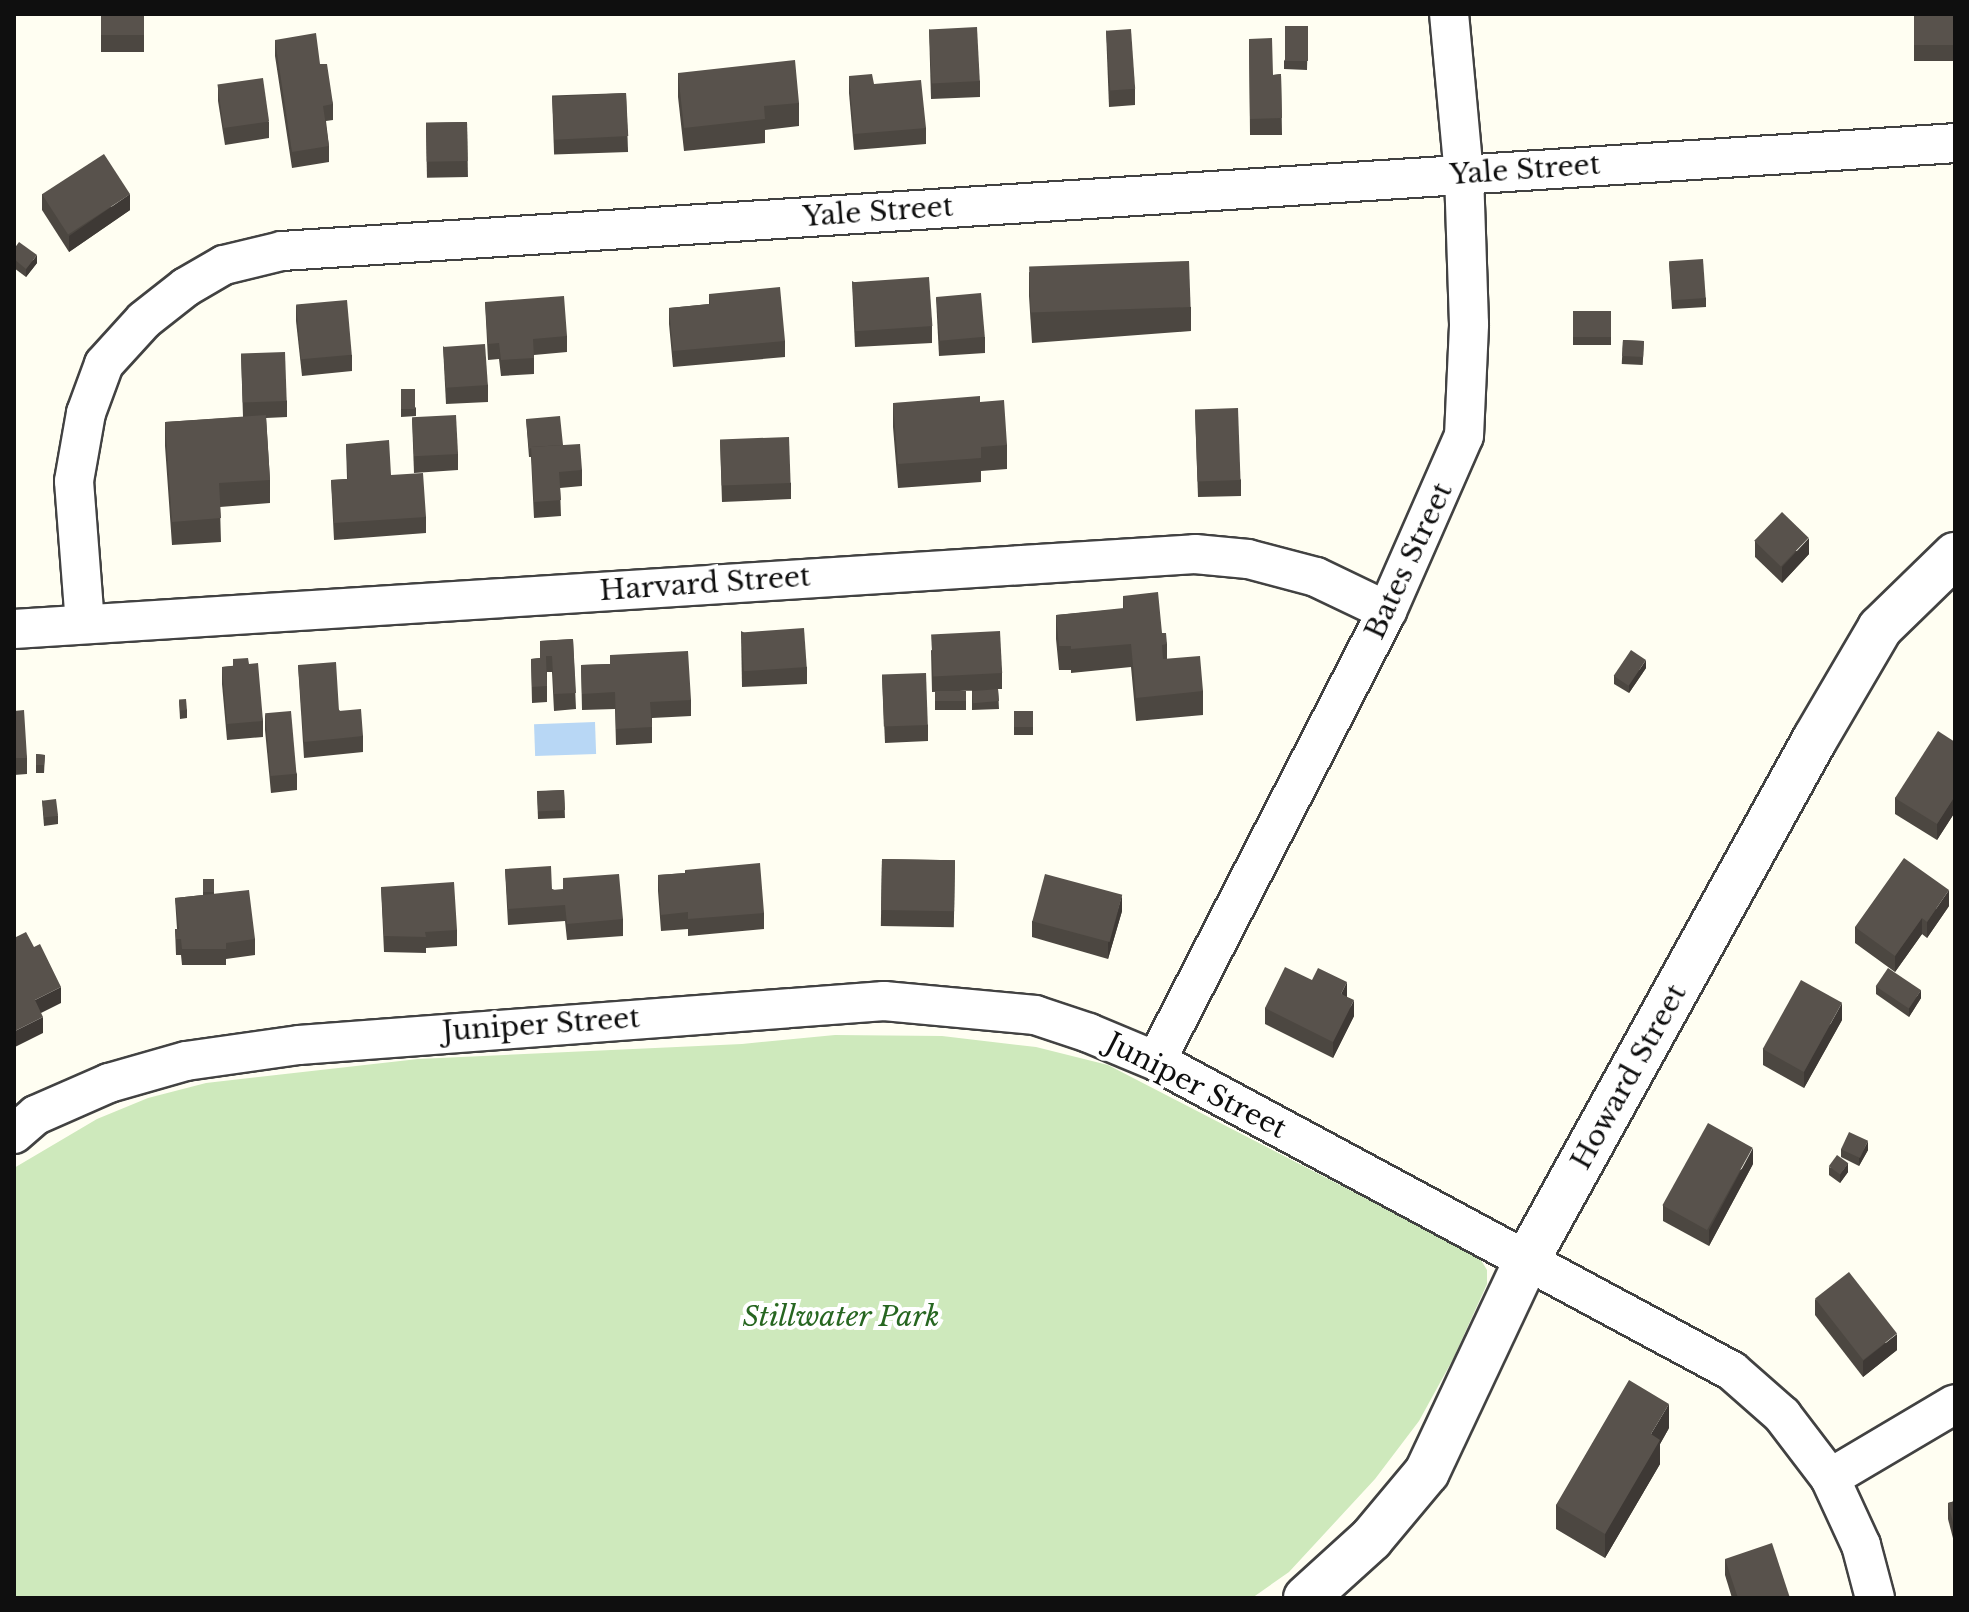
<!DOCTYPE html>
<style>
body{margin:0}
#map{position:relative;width:1969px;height:1612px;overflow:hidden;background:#fffef2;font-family:"Libre Baskerville",serif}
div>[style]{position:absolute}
.green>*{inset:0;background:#cee9bc}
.water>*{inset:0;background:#b8d7f5;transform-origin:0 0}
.roads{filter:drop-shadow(2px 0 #424242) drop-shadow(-2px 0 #424242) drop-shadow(0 2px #424242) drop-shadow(0 -2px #424242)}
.minor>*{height:38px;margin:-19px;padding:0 19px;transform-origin:19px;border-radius:19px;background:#fff}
.tertiary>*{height:44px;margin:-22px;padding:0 22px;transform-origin:22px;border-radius:22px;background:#fff}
.wall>*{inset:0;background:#4c4741;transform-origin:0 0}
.shaded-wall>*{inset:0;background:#3e3935}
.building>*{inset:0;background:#58524c;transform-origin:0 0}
span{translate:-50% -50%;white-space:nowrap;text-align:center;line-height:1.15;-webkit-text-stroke:8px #fff;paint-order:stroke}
.street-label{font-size:28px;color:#0f0f0f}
.park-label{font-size:28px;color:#276621;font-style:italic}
.frame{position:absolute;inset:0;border:16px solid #0f0f0f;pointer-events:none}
</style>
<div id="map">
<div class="green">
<div style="clip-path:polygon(835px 1035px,942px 1036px,1036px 1047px,1108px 1065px,1479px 1257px,1487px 1270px,1487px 1284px,1453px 1359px,1419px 1421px,1375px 1479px,1289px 1572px,1252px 1598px,14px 1598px,14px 1168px,97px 1119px,148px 1098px,206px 1083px,418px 1059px,742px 1044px)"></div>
</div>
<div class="water">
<div style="left:595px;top:722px;width:32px;height:61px;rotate:88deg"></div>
</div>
<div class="roads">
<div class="minor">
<div style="left:85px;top:624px;width:143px;rotate:-94.4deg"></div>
<div style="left:74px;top:481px;width:69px;rotate:-80deg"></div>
<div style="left:86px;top:413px;width:52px;rotate:-69.8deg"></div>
<div style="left:104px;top:364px;width:59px;rotate:-47.7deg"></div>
<div style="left:144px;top:320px;width:53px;rotate:-38.2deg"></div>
<div style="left:186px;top:287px;width:44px;rotate:-30.1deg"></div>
<div style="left:224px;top:265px;width:60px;rotate:-13.6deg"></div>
<div style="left:282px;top:251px;width:1676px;rotate:-3.69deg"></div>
<div style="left:14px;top:629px;width:1183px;rotate:-3.63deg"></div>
<div style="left:1195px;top:554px;width:53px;rotate:5.4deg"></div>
<div style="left:1248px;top:559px;width:70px;rotate:14.8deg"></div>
<div style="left:1316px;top:577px;width:79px;rotate:25.6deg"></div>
<div style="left:1156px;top:1061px;width:506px;rotate:-62.83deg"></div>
<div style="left:1387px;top:611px;width:191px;rotate:-66.3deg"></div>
<div style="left:1464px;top:436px;width:112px;rotate:-87.4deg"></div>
<div style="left:1469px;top:324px;width:149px;rotate:-91.9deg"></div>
<div style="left:1464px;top:175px;width:162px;rotate:-95.3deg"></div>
<div style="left:14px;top:1134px;width:29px;rotate:-41deg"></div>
<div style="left:36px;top:1115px;width:80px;rotate:-23.7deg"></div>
<div style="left:109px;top:1083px;width:80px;rotate:-15.9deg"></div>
<div style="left:186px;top:1061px;width:114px;rotate:-8.1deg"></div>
<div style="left:299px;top:1045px;width:587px;rotate:-4.3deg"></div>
<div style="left:884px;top:1001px;width:152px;rotate:5.3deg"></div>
<div style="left:1035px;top:1015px;width:57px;rotate:18.4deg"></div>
<div style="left:1089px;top:1033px;width:73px;rotate:22.7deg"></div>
<div style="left:1156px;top:1061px;width:654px;rotate:28.29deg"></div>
<div style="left:1732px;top:1371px;width:67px;rotate:41.3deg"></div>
<div style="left:1782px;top:1415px;width:79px;rotate:52.7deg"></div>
<div style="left:1830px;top:1478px;width:74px;rotate:65.2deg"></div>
<div style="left:1861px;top:1545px;width:55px;rotate:75.2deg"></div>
<div style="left:1830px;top:1478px;width:145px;rotate:-30.6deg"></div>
</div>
<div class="tertiary">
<div style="left:1306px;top:1598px;width:88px;rotate:-42.2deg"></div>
<div style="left:1371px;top:1539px;width:87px;rotate:-50.1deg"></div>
<div style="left:1427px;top:1472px;width:232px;rotate:-64.8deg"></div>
<div style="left:1526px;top:1262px;width:598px;rotate:-61.08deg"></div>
<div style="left:1815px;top:739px;width:129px;rotate:-59.6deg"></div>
<div style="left:1880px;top:628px;width:105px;rotate:-44.2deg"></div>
</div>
</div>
<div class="wall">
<div style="left:101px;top:14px;width:43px;height:38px"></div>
<div style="left:1914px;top:14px;width:41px;height:47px"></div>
<div style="clip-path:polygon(1308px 26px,1307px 70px,1284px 69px,1284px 61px)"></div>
<div style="clip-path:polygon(929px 29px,980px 81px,980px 97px,931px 99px)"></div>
<div style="clip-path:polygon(1106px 30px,1135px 89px,1135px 105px,1109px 107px)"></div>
<div style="clip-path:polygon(1249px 39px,1273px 75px,1281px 74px,1282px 135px,1250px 135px)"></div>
<div style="clip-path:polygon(275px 40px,320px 64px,333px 104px,333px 120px,326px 121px,329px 146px,329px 162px,292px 168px,275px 56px)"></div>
<div style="clip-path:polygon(678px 73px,799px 103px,799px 126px,765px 130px,765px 143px,684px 151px,678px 97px)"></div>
<div style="clip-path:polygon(849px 76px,874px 84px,926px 128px,926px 144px,854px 150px,849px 93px)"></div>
<div style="clip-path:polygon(218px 85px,269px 122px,269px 138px,225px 145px,218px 101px)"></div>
<div style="left:626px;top:93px;width:59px;height:74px;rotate:88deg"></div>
<div style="left:467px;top:122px;width:55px;height:41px;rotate:89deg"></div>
<div style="clip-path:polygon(42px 194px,130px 210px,69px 252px,42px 210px)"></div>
<div style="clip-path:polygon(14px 249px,37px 263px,26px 277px,14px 268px)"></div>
<div style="clip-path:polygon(1669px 262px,1706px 298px,1706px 307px,1672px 309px)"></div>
<div style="clip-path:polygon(1029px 272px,1191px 307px,1191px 331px,1032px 343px,1029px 296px)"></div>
<div style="clip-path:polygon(852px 281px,932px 326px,932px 343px,855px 347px)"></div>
<div style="clip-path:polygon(709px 294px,785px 341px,785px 357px,673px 367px,669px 324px,669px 308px,709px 304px)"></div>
<div style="clip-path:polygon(936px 297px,985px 337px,985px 353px,939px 356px)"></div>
<div style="clip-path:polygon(485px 302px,567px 336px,567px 352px,534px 355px,534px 374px,501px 376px,499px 359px,488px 360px)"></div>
<div style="clip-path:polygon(296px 305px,352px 355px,352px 371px,302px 376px,296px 321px)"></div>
<div style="left:1573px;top:311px;width:38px;height:34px"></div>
<div style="left:1623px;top:340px;width:21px;height:24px;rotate:3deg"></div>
<div style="clip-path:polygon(443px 346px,488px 385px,488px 402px,446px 404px)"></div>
<div style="clip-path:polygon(241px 354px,287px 401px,287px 417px,266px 418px,270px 480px,270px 503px,220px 507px,221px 542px,172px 545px,165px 446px,165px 422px,243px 417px)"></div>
<div style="clip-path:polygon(401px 389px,416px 408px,416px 416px,401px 417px)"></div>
<div style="clip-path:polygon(980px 402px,1007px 445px,1007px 469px,981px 471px,981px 482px,898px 488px,893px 427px,893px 403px)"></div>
<div style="clip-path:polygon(1195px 410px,1241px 480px,1241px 496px,1198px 497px)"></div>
<div style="clip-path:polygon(412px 418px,458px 454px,458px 470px,414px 473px)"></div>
<div style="clip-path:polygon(526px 419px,563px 445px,582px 470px,582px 486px,560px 488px,561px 516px,534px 518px,531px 457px,529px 457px)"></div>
<div style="clip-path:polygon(720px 440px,791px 483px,791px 499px,722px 502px)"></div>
<div style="clip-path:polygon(346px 444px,391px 475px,426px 517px,426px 533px,334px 540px,331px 480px,347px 479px)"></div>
<div style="clip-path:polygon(1755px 541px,1809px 554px,1782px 583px,1755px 557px)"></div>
<div style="clip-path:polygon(1123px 596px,1162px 633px,1167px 644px,1167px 659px,1203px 691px,1203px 715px,1136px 721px,1131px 667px,1071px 673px,1071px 670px,1059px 670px,1056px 639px,1056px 615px,1123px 609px)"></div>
<div style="clip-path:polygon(741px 631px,807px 667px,807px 684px,742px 687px)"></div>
<div style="clip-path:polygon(573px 639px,576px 709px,554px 711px,552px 672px,547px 672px,547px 702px,532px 703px,531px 659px,540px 658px,540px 641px)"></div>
<div style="clip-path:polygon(931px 650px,1002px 673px,1002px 689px,998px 689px,999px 709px,972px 710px,972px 690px,986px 690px,932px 692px)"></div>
<div style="clip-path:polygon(610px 655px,691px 700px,691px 716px,652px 718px,652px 743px,616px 745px,615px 709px,582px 710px,581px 665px,610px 664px)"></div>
<div style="clip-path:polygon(249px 664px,263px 721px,263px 737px,227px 740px,222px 684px,222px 667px)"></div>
<div style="clip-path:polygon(298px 665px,363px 736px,363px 752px,304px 758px)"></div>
<div style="clip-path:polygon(1646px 668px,1629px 693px,1614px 684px,1614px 676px)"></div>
<div style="clip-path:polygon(882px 675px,928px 725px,928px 741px,885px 743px)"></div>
<div style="left:966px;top:691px;width:19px;height:31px;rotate:90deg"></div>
<div style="clip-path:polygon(179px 700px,187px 710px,187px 718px,180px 719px)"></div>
<div style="clip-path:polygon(14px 711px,27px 758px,27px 774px,14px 775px)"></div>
<div style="left:1033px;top:711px;width:24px;height:19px;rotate:90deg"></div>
<div style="clip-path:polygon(265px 714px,297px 774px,297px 790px,271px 793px,265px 730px)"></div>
<div style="clip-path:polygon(1955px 742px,1955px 812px,1937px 840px,1895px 814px,1895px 798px)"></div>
<div style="clip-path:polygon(36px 754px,45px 755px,44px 773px,36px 773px)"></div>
<div style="left:564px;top:790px;width:28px;height:27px;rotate:88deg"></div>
<div style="clip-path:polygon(42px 800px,58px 816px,58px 824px,44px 826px)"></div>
<div style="left:882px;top:859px;width:73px;height:67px;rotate:1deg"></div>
<div style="clip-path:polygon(505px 869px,623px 919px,623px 936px,567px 940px,565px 921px,508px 925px)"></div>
<div style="clip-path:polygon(685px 870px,764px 913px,764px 929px,688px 936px,688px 929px,661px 931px,658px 891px,658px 875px,685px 873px)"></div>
<div style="clip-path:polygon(214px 879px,214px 894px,255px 939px,255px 955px,226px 959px,226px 965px,182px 965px,181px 955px,176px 955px,175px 929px,177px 929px,175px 898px,203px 895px,203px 880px)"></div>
<div style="clip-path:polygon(381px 887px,457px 930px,457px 946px,426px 948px,426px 953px,384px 952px)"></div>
<div style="clip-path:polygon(1949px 906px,1927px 938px,1922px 934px,1895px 972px,1855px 943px,1855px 927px)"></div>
<div style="clip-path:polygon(1122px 911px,1108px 959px,1032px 937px,1032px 921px)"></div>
<div style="clip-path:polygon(1312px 980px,1347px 997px,1354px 1016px,1333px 1058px,1265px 1024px,1265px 1008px)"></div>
<div style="clip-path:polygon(1876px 986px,1921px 998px,1909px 1017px,1876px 994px)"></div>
<div style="clip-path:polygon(1842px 1020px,1804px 1088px,1763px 1065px,1763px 1049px)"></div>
<div style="clip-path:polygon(1841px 1149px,1868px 1150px,1859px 1166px,1841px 1157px)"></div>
<div style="clip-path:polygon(1753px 1164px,1709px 1246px,1663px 1221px,1663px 1205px)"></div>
<div style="clip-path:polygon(1829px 1167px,1848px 1172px,1840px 1183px,1829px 1175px)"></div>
<div style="clip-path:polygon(1815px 1299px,1897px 1350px,1863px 1377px,1815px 1315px)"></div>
<div style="clip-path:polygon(1669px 1428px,1660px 1444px,1660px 1464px,1605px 1558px,1556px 1529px,1556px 1505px)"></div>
<div style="clip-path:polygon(1955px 1501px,1955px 1546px,1948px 1519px,1948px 1503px)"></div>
<div style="clip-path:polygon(1725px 1559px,1790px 1598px,1732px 1598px,1725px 1575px)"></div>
</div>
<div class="shaded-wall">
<div style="clip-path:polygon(130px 194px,130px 210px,69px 252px,69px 236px)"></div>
<div style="clip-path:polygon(37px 255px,37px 263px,26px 277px,26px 269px)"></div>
<div style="clip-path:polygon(1809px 538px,1809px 554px,1782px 583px,1782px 567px)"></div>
<div style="clip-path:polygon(1646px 660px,1646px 668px,1629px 693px,1629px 685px)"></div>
<div style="clip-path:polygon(1955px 796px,1955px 812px,1937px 840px,1937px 824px)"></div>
<div style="clip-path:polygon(1949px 890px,1949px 906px,1927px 938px,1927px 922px)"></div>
<div style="clip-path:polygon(1122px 895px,1122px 911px,1108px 959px,1108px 943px)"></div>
<div style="clip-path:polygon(1922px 918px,1922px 934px,1895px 972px,1895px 956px)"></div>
<div style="clip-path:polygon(1347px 982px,1347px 998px,1341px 994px)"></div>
<div style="clip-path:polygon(61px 987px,61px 1003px,35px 1016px,35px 1000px)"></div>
<div style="clip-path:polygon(1921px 990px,1921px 998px,1909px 1017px,1909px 1008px)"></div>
<div style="clip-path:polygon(1354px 1000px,1354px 1016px,1333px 1058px,1333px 1042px)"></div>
<div style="clip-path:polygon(1842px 1003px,1842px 1020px,1804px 1088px,1804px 1072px)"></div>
<div style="clip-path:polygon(43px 1017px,43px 1033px,15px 1047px,15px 1031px)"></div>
<div style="clip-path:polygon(1868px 1141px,1868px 1150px,1859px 1166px,1859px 1158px)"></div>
<div style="clip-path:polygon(1753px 1148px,1753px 1164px,1709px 1246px,1709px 1230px)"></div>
<div style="clip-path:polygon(1848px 1163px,1848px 1172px,1840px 1183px,1840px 1174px)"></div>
<div style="clip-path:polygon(1897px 1334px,1897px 1350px,1863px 1377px,1863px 1361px)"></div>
<div style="clip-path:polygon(1669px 1404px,1669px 1428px,1660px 1444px,1660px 1464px,1605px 1558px,1605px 1534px,1651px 1434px)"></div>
</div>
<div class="building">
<div style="left:101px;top:14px;width:43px;height:21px"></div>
<div style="left:1914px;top:14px;width:41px;height:31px"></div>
<div style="left:1285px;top:26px;width:23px;height:35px"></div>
<div style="left:977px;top:27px;width:54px;height:48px;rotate:87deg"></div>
<div style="left:1131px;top:29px;width:60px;height:25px;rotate:86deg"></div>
<div style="clip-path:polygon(316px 33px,320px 64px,327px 64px,333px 104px,323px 106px,329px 146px,292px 152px,275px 40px)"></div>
<div style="clip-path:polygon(1272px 38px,1273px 75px,1281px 74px,1282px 118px,1250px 119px,1249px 39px)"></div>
<div style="clip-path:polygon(795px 60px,799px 103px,764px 106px,765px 119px,684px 128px,678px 73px)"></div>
<div style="clip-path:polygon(872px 74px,874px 84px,921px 80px,926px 128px,854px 134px,849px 76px)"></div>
<div style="left:263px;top:78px;width:44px;height:46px;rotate:82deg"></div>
<div style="left:626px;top:93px;width:43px;height:74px;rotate:87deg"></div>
<div style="left:467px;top:122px;width:39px;height:41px;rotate:89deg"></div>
<div style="left:104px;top:154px;width:48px;height:74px;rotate:57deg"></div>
<div style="clip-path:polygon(19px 242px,37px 255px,26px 269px,14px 259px,14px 249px)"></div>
<div style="left:1703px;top:259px;width:39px;height:34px;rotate:86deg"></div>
<div style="left:1189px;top:261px;width:46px;height:160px;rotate:88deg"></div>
<div style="left:929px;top:277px;width:49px;height:77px;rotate:86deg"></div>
<div style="clip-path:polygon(780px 287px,785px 341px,673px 351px,669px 308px,710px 304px,709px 294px)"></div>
<div style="left:981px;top:293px;width:44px;height:45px;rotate:85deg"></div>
<div style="clip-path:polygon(564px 296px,567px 336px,533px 339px,534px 358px,501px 360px,499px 343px,488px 344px,485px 302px)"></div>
<div style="left:347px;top:300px;width:55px;height:51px;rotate:85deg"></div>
<div style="left:1573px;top:311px;width:38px;height:26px"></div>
<div style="left:1623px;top:340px;width:21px;height:16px;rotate:3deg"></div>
<div style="left:485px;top:344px;width:41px;height:42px;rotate:86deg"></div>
<div style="left:285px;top:352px;width:49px;height:44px;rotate:88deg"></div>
<div style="left:401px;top:389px;width:14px;height:20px"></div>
<div style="clip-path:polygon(980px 396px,980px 402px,1004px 400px,1007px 445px,981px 447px,981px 458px,898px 464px,893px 403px)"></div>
<div style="left:1238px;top:408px;width:72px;height:43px;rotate:88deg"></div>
<div style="clip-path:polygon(266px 415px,270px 480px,219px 483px,221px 518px,172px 522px,165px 422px)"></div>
<div style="left:456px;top:415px;width:39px;height:44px;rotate:87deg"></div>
<div style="clip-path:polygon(560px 416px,563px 445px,531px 447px,531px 448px,529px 449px,526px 419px)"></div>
<div style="left:789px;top:437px;width:46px;height:69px;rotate:88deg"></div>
<div style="clip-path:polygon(389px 440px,391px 475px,423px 473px,426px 517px,334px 523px,331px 480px,348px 479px,346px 444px)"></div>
<div style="clip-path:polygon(580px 444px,582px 470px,559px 472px,561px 500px,534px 502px,531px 447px)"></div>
<div style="left:1782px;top:512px;width:37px;height:40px;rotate:44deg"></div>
<div style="clip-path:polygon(1158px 592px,1162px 633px,1166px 633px,1167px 644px,1162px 645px,1163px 659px,1200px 656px,1203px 691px,1136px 698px,1131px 644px,1071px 649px,1071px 646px,1059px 646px,1056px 615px,1124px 608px,1123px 596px)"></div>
<div style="left:804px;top:628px;width:39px;height:63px;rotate:86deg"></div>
<div style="left:1000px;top:631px;width:42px;height:69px;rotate:87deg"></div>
<div style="clip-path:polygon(573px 639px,576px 693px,554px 694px,552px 656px,546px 656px,547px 686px,532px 687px,531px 659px,540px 658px,540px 641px)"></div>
<div style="left:1631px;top:650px;width:18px;height:31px;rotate:34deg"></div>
<div style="clip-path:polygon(688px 651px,691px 700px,650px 702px,652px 727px,616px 729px,615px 692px,582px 694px,581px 665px,610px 664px,610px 655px)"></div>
<div style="clip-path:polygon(248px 658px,249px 664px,258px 663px,263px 721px,227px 724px,222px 667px,233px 666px,233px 659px)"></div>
<div style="clip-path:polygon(336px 662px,339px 711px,361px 709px,363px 736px,304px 742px,298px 665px)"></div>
<div style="left:926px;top:673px;width:52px;height:44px;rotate:88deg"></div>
<div style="left:998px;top:689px;width:12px;height:26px;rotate:85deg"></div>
<div style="left:966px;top:691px;width:10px;height:31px;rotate:90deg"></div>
<div style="left:186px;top:699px;width:11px;height:7px;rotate:85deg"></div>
<div style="clip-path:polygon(24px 710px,27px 758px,14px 758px,14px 711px)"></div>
<div style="left:291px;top:711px;width:63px;height:26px;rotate:85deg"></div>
<div style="left:1033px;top:711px;width:16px;height:19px;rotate:90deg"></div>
<div style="clip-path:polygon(1938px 731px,1955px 742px,1955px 796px,1937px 824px,1895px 798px)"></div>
<div style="clip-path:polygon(36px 754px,45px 755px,44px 765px,36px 765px)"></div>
<div style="left:564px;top:790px;width:20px;height:27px;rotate:87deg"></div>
<div style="left:56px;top:799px;width:17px;height:14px;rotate:83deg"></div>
<div style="clip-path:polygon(1904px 858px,1949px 890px,1927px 922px,1922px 918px,1895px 956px,1855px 927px)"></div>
<div style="left:882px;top:859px;width:73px;height:51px;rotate:1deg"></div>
<div style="clip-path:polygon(760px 863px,764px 913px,688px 919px,688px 912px,661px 915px,658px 875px,686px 873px,685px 870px)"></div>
<div style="clip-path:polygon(551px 866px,552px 890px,563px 889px,563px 878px,619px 874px,623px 919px,567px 924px,565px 905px,508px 909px,505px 869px)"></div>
<div style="left:1045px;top:874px;width:80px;height:49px;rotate:15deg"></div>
<div style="left:214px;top:879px;width:13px;height:11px;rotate:90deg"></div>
<div style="clip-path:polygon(454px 882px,457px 930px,425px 932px,426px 937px,384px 936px,381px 887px)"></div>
<div style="clip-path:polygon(249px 890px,255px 939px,226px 943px,226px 949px,182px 949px,181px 939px,176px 939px,175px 929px,179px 929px,175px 898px)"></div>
<div style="clip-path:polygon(26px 932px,34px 947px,40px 944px,61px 987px,35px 1000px,43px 1017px,15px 1031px,14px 1028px,14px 938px)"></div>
<div style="clip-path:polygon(1285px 967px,1312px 980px,1318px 968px,1347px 982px,1341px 994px,1354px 1000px,1333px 1042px,1265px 1008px)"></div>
<div style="left:1888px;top:968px;width:40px;height:22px;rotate:34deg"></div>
<div style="left:1801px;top:980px;width:47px;height:79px;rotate:29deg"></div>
<div style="left:1708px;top:1123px;width:51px;height:94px;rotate:29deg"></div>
<div style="left:1849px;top:1132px;width:21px;height:19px;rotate:25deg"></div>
<div style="left:1837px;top:1155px;width:14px;height:14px;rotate:36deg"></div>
<div style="left:1849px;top:1272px;width:78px;height:43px;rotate:52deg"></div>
<div style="clip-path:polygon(1629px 1380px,1669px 1404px,1651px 1434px,1660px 1440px,1605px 1534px,1556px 1505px)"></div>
<div style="clip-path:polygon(1955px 1501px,1955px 1530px,1948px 1503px)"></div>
<div style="clip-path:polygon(1772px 1543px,1790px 1598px,1738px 1598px,1725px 1559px)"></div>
</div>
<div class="street-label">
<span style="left:1525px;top:170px;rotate:-4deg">Yale Street</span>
<span style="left:878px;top:212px;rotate:-4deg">Yale Street</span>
<span style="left:1409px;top:561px;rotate:-65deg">Bates Street</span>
<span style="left:705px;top:584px;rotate:-4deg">Harvard Street</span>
<span style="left:541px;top:1025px;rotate:-4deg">Juniper Street</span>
<span style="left:1629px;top:1077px;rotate:-61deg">Howard Street</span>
<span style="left:1196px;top:1086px;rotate:27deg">Juniper Street</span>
</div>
<div class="park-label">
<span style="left:841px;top:1317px">Stillwater Park</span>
</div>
<div class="frame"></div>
</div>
